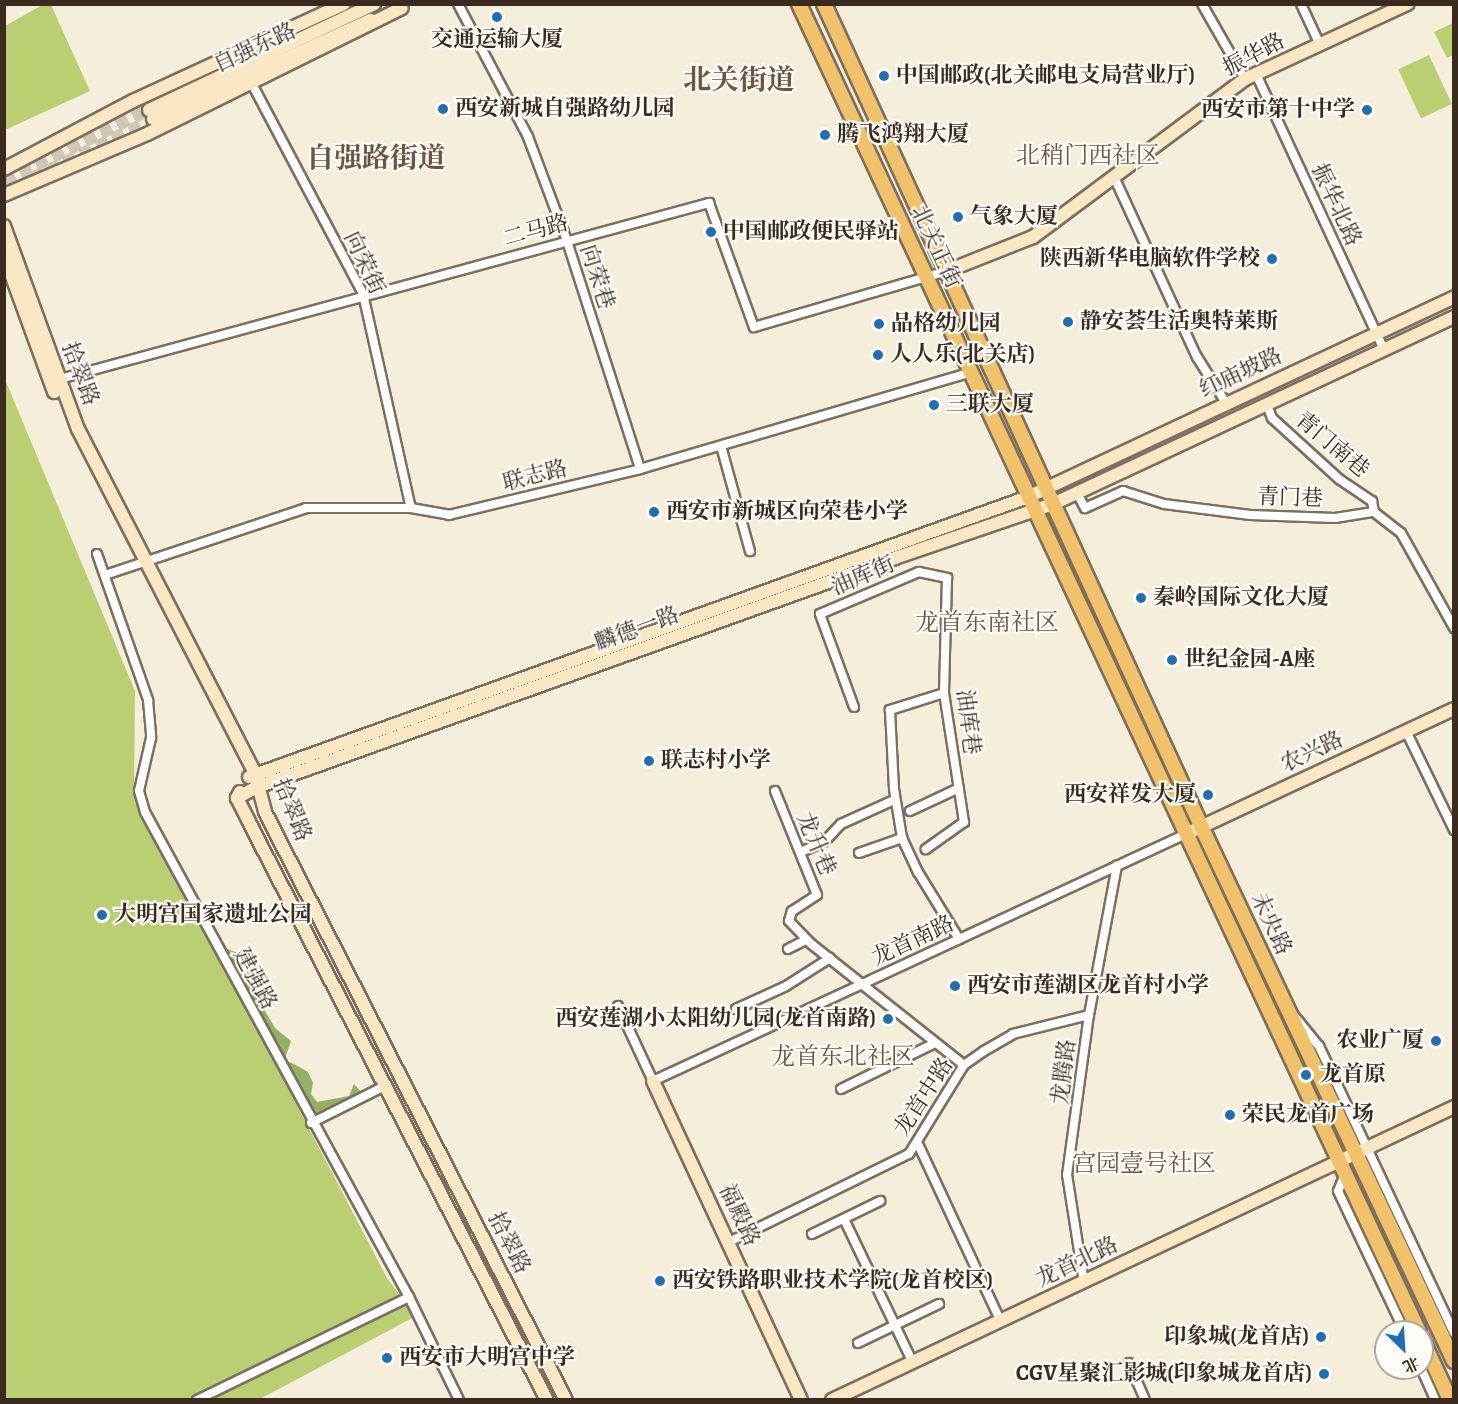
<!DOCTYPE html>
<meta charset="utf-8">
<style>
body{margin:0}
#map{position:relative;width:1458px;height:1404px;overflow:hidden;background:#f5eedb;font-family:Alegreya,"Noto Serif SC",serif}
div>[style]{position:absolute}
.green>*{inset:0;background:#bace72;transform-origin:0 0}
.forest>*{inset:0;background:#93b164}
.secondary-tunnel>*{height:12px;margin-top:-6px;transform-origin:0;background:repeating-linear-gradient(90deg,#d0c7b5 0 12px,transparent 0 18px)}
.roads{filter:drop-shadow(2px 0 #7c6f60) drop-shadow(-2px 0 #7c6f60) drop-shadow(0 2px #7c6f60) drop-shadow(0 -2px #7c6f60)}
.street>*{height:8px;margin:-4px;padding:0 4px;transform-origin:4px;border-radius:4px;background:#fff}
.secondary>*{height:12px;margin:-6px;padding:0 6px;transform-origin:6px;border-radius:6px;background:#fae7c3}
.primary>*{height:14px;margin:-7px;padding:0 7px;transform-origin:7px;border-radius:7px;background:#f2c26a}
.dots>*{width:16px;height:16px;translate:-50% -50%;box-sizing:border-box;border:3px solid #fdfcf7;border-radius:50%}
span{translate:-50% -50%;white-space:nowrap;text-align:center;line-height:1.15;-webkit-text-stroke:4.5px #fdfcf7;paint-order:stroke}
.poi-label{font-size:22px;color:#3b2a1e;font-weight:700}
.left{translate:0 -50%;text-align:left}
.right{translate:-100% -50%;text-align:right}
.street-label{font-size:22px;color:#3b2a1e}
.neighbourhood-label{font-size:24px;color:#705341}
.district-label{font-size:28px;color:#705341;font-weight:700}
.frame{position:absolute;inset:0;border:6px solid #3b2a1e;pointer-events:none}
.north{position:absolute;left:1374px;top:1320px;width:60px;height:60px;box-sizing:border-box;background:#fdfcf7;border:2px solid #afa8a0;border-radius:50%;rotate:155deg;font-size:16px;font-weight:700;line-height:24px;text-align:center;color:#3b2a1e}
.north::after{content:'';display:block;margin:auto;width:21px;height:27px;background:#1f6fb2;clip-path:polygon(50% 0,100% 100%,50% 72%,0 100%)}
</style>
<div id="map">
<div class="green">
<div style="clip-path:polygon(44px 4px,51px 5px,90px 91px,5px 130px,5px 26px)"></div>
<div style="clip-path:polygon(1453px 23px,1453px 55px,1447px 58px,1434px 32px)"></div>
<div style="left:1429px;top:55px;width:54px;height:34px;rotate:65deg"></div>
<div style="clip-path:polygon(4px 377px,135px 691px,134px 793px,387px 1278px,416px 1316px,260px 1399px,5px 1399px)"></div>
</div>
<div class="forest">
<div style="clip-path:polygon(222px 947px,249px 957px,259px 966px,265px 978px,258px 999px,275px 1028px,291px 1041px,284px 1061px)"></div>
<div style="clip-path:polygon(290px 1062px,308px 1072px,313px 1083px,311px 1094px,317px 1102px,349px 1096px,354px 1084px,363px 1094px,313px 1119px,285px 1066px)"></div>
</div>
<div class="secondary-tunnel">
<div style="left:32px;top:178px;width:135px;rotate:-26deg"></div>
<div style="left:4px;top:181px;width:161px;rotate:-26.1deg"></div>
</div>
<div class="roads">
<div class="street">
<div style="left:458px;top:4px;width:150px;rotate:62.2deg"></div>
<div style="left:528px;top:137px;width:111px;rotate:69.4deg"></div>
<div style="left:567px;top:241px;width:239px;rotate:72.2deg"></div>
<div style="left:1202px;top:4px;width:86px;rotate:60.2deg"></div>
<div style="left:1301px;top:4px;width:45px;rotate:65.1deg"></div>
<div style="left:1256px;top:74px;width:304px;rotate:65.1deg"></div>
<div style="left:252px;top:84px;width:238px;rotate:62.1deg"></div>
<div style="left:363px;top:294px;width:219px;rotate:77.4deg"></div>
<div style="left:1115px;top:179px;width:196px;rotate:65.3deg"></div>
<div style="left:1197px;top:357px;width:54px;rotate:57.8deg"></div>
<div style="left:56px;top:380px;width:677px;rotate:-15.17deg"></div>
<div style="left:709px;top:203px;width:132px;rotate:70.1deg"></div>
<div style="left:754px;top:327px;width:201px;rotate:-16.2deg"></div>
<div style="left:1267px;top:405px;width:14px;rotate:69deg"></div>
<div style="left:1272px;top:418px;width:91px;rotate:42.3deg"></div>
<div style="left:1339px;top:479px;width:40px;rotate:34deg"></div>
<div style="left:1372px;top:501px;width:11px;rotate:80deg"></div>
<div style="left:721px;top:446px;width:109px;rotate:74.6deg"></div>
<div style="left:1077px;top:493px;width:17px;rotate:62deg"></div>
<div style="left:1085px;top:508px;width:42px;rotate:-24.1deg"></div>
<div style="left:1123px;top:491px;width:43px;rotate:17.6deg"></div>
<div style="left:1164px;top:504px;width:87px;rotate:7.3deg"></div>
<div style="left:1250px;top:515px;width:85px;rotate:2deg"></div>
<div style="left:1335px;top:518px;width:39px;rotate:-9deg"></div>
<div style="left:1374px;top:512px;width:34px;rotate:38deg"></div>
<div style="left:1401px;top:533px;width:109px;rotate:60.8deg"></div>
<div style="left:97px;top:554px;width:155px;rotate:70.7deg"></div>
<div style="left:148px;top:700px;width:38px;rotate:85deg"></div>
<div style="left:151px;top:738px;width:54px;rotate:102.8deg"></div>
<div style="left:139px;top:791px;width:22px;rotate:74deg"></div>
<div style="left:145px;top:812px;width:552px;rotate:61.44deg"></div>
<div style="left:409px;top:1297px;width:114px;rotate:64.1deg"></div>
<div style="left:105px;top:575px;width:212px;rotate:-18.4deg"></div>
<div style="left:306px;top:508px;width:105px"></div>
<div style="left:411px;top:508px;width:39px;rotate:10deg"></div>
<div style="left:449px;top:515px;width:196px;rotate:-13.5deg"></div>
<div style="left:640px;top:469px;width:345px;rotate:-16.3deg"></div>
<div style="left:944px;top:693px;width:57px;rotate:162.5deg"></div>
<div style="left:890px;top:710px;width:79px;rotate:87.1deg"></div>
<div style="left:894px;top:789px;width:50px;rotate:80.7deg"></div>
<div style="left:902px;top:838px;width:38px;rotate:65deg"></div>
<div style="left:918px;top:872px;width:79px;rotate:58.5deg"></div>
<div style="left:854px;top:707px;width:99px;rotate:-110.1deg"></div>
<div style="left:820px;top:614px;width:108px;rotate:-23deg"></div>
<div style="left:919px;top:572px;width:29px;rotate:12deg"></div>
<div style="left:947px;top:578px;width:115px;rotate:91.5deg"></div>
<div style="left:944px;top:693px;width:131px;rotate:81.2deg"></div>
<div style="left:964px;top:822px;width:47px;rotate:144.6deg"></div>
<div style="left:1406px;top:731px;width:110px;rotate:64.1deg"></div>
<div style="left:775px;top:791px;width:112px;rotate:68deg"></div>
<div style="left:817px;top:895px;width:30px;rotate:147deg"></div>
<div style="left:792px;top:911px;width:10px;rotate:107deg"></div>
<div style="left:789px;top:921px;width:30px;rotate:46deg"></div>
<div style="left:810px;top:943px;width:196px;rotate:38.4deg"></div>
<div style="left:910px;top:811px;width:54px;rotate:-25.1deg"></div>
<div style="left:801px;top:852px;width:26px;rotate:-25deg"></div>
<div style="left:825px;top:841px;width:23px;rotate:-47deg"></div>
<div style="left:841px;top:824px;width:58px;rotate:-24.4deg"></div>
<div style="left:859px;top:853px;width:46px;rotate:-19.2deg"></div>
<div style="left:788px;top:949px;width:20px;rotate:-27deg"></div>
<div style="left:618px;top:1006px;width:83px;rotate:65deg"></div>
<div style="left:653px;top:1081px;width:590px;rotate:-24.87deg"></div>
<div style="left:736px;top:1009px;width:55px;rotate:-24.7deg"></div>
<div style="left:786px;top:986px;width:52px;rotate:-32.5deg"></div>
<div style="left:1296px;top:1018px;width:36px;rotate:51deg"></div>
<div style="left:1319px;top:1046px;width:317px;rotate:64.8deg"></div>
<div style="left:841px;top:1089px;width:105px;rotate:-26.1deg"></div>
<div style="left:311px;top:1123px;width:85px;rotate:-26.6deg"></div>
<div style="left:918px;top:1144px;width:194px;rotate:65deg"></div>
<div style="left:1345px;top:1174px;width:18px;rotate:112deg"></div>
<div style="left:1338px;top:1191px;width:156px;rotate:64.6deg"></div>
<div style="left:844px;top:1219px;width:160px;rotate:64.4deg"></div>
<div style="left:812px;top:1234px;width:76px;rotate:-25.9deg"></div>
<div style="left:729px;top:1242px;width:200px;rotate:-26.1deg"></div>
<div style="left:909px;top:1154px;width:105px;rotate:-58.3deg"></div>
<div style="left:964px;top:1065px;width:24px;rotate:-35deg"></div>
<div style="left:984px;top:1051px;width:34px;rotate:-30deg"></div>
<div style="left:1013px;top:1034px;width:78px;rotate:-14deg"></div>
<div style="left:1084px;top:1283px;width:109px;rotate:-98.9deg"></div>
<div style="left:1067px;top:1175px;width:162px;rotate:-82.2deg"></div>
<div style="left:1089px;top:1015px;width:152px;rotate:-79.4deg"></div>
<div style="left:858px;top:1343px;width:90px;rotate:-25.7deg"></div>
<div style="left:1129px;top:1363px;width:40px;rotate:66.6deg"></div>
<div style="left:1421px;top:1368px;width:35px;rotate:66deg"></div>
<div style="left:197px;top:1400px;width:236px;rotate:-25.9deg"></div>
</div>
<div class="secondary">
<div style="left:149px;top:110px;width:249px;rotate:-25.2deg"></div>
<div style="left:153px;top:119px;width:239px;rotate:-24.5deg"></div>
<div style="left:4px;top:169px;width:146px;rotate:-27.8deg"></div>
<div style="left:133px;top:101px;width:232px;rotate:-24.7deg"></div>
<div style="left:4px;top:195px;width:155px;rotate:-23.1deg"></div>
<div style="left:147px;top:134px;width:284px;rotate:-26.3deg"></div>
<div style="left:4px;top:226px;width:216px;rotate:70deg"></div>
<div style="left:78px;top:429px;width:388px;rotate:62.8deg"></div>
<div style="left:255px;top:774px;width:39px;rotate:75deg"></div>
<div style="left:265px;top:812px;width:661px;rotate:62.89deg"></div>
<div style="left:4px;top:255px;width:146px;rotate:69.9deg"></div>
<div style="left:947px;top:271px;width:92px;rotate:-21.6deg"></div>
<div style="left:1033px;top:237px;width:264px;rotate:-36.7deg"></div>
<div style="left:1245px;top:79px;width:179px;rotate:-24.8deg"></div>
<div style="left:249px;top:777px;width:828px;rotate:-19.77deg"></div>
<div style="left:1028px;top:497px;width:471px;rotate:-25.1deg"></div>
<div style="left:240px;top:792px;width:7px;rotate:117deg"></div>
<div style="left:237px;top:798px;width:27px;rotate:63deg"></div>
<div style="left:249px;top:822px;width:650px;rotate:62.73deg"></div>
<div style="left:237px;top:798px;width:23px;rotate:-29deg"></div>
<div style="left:257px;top:787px;width:678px;rotate:-19.74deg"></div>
<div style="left:895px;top:558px;width:167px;rotate:-18.9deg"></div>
<div style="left:1053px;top:504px;width:442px;rotate:-25deg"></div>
<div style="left:1188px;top:833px;width:293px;rotate:-25deg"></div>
<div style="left:653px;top:1081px;width:352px;rotate:65.1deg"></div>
<div style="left:832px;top:1400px;width:688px;rotate:-25.22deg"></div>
</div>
<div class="primary">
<div style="left:799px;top:4px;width:1466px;rotate:64.97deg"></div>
<div style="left:824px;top:4px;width:904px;rotate:65.36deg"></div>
<div style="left:1201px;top:826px;width:592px;rotate:64.69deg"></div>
<div style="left:1422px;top:1339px;width:67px;rotate:65.3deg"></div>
</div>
</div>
<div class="dots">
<div style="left:497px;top:17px;background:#1f6fb2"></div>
<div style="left:884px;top:76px;background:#1f6fb2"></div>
<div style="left:443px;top:109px;background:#1f6fb2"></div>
<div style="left:1367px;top:110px;background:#1f6fb2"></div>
<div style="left:825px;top:135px;background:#1f6fb2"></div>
<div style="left:958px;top:217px;background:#1f6fb2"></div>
<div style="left:711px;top:232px;background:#1f6fb2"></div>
<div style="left:1272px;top:259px;background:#1f6fb2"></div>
<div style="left:1068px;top:322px;background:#1f6fb2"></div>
<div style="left:879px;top:324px;background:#1f6fb2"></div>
<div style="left:878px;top:355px;background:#1f6fb2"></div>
<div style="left:934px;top:405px;background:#1f6fb2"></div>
<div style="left:654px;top:512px;background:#1f6fb2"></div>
<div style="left:1141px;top:598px;background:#1f6fb2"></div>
<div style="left:1172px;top:660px;background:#1f6fb2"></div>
<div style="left:649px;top:761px;background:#1f6fb2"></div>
<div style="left:1208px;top:795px;background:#1f6fb2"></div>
<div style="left:102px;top:915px;background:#1f6fb2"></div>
<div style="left:955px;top:986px;background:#1f6fb2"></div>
<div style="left:888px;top:1019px;background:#1f6fb2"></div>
<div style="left:1436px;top:1041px;background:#1f6fb2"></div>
<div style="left:1306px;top:1075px;background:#1f6fb2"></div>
<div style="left:1230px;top:1115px;background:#1f6fb2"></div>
<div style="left:660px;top:1281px;background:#1f6fb2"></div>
<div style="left:1321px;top:1337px;background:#1f6fb2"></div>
<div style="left:387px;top:1358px;background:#1f6fb2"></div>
<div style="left:1324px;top:1374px;background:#1f6fb2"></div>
</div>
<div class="poi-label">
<span style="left:497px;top:40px">交通运输大厦</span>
<span class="left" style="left:896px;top:76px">中国邮政(北关邮电支局营业厅)</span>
<span class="left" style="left:455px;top:109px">西安新城自强路幼儿园</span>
<span class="right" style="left:1355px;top:110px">西安市第十中学</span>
<span class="left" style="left:837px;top:135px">腾飞鸿翔大厦</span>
<span class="left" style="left:970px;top:217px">气象大厦</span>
<span class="left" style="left:723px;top:232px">中国邮政便民驿站</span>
<span class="right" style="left:1260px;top:259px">陕西新华电脑软件学校</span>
<span class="left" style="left:1080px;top:322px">静安荟生活奥特莱斯</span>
<span class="left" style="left:891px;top:324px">品格幼儿园</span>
<span class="left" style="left:890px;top:355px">人人乐(北关店)</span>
<span class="left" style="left:946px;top:405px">三联大厦</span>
<span class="left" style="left:666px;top:512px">西安市新城区向荣巷小学</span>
<span class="left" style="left:1153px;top:598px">秦岭国际文化大厦</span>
<span class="left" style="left:1184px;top:660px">世纪金园-A座</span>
<span class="left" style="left:661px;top:761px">联志村小学</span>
<span class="right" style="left:1196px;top:795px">西安祥发大厦</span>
<span class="left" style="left:114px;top:915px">大明宫国家遗址公园</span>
<span class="left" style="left:967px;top:986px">西安市莲湖区龙首村小学</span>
<span class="right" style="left:876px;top:1019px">西安莲湖小太阳幼儿园(龙首南路)</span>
<span class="right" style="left:1424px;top:1041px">农业广厦</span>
<span class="left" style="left:1320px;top:1075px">龙首原</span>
<span class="left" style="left:1242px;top:1115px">荣民龙首广场</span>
<span class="left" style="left:672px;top:1281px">西安铁路职业技术学院(龙首校区)</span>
<span class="right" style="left:1309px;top:1337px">印象城(龙首店)</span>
<span class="left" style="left:399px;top:1358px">西安市大明宫中学</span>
<span class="right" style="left:1312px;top:1374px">CGV星聚汇影城(印象城龙首店)</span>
</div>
<div class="street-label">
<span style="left:255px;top:48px;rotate:-25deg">自强东路</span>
<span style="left:1254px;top:55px;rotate:-28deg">振华路</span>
<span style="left:1336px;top:205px;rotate:65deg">振华北路</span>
<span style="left:536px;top:231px;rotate:-15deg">二马路</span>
<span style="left:936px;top:247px;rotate:65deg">北关正街</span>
<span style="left:364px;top:263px;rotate:65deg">向荣街</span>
<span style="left:597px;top:277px;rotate:72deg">向荣巷</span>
<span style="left:1241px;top:373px;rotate:-25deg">红庙坡路</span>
<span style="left:80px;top:374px;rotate:69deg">拾翠路</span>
<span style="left:1332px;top:445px;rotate:40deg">青门南巷</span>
<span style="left:535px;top:476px;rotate:-14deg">联志路</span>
<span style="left:1290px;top:498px;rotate:2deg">青门巷</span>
<span style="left:863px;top:576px;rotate:-23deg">油库街</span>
<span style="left:637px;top:629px;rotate:-20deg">麟德一路</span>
<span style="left:968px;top:722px;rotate:83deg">油库巷</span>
<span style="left:1312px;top:752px;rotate:-25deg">农兴路</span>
<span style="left:292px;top:810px;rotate:68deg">拾翠路</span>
<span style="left:816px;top:844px;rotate:67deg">龙升巷</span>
<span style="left:1271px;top:924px;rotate:65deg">未央路</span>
<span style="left:913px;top:941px;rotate:-25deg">龙首南路</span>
<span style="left:255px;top:979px;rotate:62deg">建强路</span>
<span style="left:1064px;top:1072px;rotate:-83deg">龙腾路</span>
<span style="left:924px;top:1097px;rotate:-57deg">龙首中路</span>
<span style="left:739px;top:1215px;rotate:65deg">福殿路</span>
<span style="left:509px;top:1243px;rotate:63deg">拾翠路</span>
<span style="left:1077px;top:1262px;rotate:-25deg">龙首北路</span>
</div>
<div class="neighbourhood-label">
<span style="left:1088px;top:156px">北稍门西社区</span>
<span style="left:987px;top:623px">龙首东南社区</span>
<span style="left:843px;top:1057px">龙首东北社区</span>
<span style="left:1144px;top:1164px">宫园壹号社区</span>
</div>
<div class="district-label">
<span style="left:739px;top:80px">北关街道</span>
<span style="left:376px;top:158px">自强路街道</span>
</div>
<div class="frame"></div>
<div class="north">北</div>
</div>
